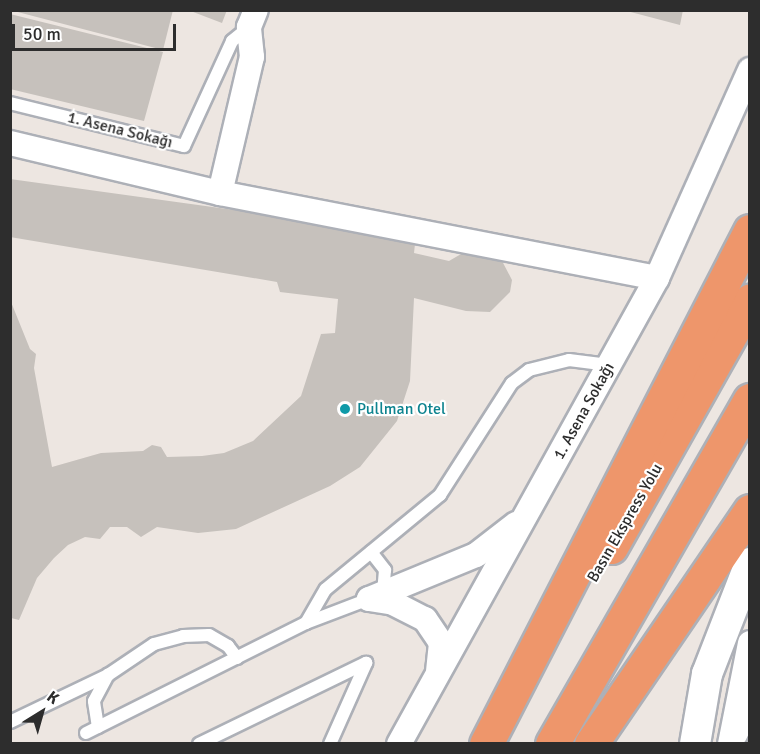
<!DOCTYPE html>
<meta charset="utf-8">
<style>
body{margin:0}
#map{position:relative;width:760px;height:754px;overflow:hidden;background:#ede6e1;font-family:Signika,sans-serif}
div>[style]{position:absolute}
.building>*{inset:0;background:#c6c1bc}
.roads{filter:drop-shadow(2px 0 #adb0b7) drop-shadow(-2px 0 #adb0b7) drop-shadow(0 2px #adb0b7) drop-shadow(0 -2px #adb0b7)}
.service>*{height:12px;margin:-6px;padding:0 6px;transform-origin:6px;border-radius:6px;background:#fff}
.minor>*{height:24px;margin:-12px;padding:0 12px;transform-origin:12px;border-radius:12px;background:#fff}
.tertiary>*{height:30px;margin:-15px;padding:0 15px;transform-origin:15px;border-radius:15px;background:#fff}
.motorway>*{height:33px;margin:-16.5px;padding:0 16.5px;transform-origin:16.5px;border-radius:16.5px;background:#ee966b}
.dots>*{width:16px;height:16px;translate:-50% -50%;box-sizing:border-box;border:3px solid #fff;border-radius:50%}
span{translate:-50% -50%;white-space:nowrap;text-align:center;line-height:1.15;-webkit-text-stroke:4.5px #fff;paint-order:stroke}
.street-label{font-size:16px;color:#2d2d2d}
.culture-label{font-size:16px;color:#0d838f}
.left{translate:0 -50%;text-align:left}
.frame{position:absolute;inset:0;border:12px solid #2d2d2d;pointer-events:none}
.north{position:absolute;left:12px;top:682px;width:60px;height:60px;-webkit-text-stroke:4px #fff;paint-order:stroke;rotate:37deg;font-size:16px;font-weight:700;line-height:24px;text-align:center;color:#2d2d2d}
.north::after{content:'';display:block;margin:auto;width:21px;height:27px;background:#2d2d2d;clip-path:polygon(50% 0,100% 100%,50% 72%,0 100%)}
.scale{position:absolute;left:12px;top:24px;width:164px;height:27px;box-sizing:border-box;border:3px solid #2d2d2d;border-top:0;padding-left:8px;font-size:18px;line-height:21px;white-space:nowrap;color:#2d2d2d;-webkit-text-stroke:4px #fff;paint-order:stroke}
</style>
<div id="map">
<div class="building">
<div style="clip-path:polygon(10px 10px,173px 10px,163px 50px)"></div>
<div style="clip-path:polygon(188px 10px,227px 10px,222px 23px)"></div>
<div style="clip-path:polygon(623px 10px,683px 10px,680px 25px)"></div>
<div style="clip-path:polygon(10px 14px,163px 52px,144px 121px,10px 89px)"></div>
<div style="clip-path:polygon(10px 179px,416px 235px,414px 253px,449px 261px,468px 250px,501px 259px,512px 280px,510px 292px,490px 312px,466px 311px,414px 298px,410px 381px,397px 421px,360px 467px,330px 486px,236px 529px,198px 533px,157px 527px,141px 537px,127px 527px,110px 527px,100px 539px,85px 537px,68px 545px,54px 558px,37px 578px,19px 620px,11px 618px,11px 302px,30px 349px,36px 354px,34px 368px,52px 467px,101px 453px,143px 451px,152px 445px,161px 447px,167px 457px,202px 456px,224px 453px,253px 441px,301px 396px,321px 334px,335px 333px,338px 299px,280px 292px,277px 282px,10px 237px)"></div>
</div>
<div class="roads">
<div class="service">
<div style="left:10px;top:103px;width:179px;rotate:13.9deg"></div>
<div style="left:184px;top:146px;width:115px;rotate:-65.4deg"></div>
<div style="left:232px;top:41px;width:22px;rotate:-39deg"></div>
<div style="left:371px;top:552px;width:23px;rotate:52deg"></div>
<div style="left:385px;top:570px;width:24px;rotate:95deg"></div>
<div style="left:306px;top:623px;width:39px;rotate:-60deg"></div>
<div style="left:326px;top:589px;width:148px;rotate:-39.5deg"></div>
<div style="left:440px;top:495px;width:133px;rotate:-57.3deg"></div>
<div style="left:512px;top:383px;width:21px;rotate:-37deg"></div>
<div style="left:529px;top:370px;width:41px;rotate:-14deg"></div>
<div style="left:569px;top:360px;width:40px;rotate:7.1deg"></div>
<div style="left:10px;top:722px;width:109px;rotate:-25.6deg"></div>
<div style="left:98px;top:727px;width:26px;rotate:-99deg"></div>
<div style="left:94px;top:701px;width:30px;rotate:-62deg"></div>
<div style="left:108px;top:675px;width:55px;rotate:-34deg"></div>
<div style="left:154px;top:644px;width:30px;rotate:-15deg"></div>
<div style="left:183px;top:636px;width:26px;rotate:-2deg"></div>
<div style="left:209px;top:635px;width:22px;rotate:30deg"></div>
<div style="left:228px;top:646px;width:15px;rotate:53deg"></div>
<div style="left:86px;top:733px;width:246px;rotate:-26.6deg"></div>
<div style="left:306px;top:623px;width:67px;rotate:-20.9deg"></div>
<div style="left:740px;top:738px;width:22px;rotate:-63deg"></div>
<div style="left:199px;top:744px;width:186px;rotate:-25.9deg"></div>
<div style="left:330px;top:744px;width:89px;rotate:-66deg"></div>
</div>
<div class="minor">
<div style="left:10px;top:143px;width:216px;rotate:13.4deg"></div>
<div style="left:220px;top:193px;width:140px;rotate:-76.8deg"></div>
<div style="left:252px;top:57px;width:30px;rotate:-96deg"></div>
<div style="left:249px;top:27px;width:18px;rotate:-68deg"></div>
<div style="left:220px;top:193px;width:445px;rotate:11deg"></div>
<div style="left:369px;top:599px;width:116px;rotate:-22.4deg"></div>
<div style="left:476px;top:555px;width:51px;rotate:-37.8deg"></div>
<div style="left:369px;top:599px;width:24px;rotate:9deg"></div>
<div style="left:393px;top:603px;width:36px;rotate:27deg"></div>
<div style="left:425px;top:619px;width:29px;rotate:56deg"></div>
<div style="left:441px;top:643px;width:27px;rotate:96deg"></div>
<div style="left:399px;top:744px;width:533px;rotate:-61.03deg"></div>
<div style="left:657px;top:278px;width:228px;rotate:-65.9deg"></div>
<div style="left:730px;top:744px;width:103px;rotate:-78.8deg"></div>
</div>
<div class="tertiary">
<div style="left:695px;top:744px;width:71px;rotate:-80.3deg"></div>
<div style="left:707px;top:674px;width:119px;rotate:-68.8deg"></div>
</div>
<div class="motorway">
<div style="left:611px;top:547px;width:283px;rotate:-60.6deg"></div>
<div style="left:486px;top:744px;width:577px;rotate:-62.77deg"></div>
<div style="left:552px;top:744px;width:397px;rotate:-60.1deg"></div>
<div style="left:591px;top:744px;width:282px;rotate:-55.7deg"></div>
</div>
</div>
<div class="dots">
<div style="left:345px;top:409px;background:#0f9aa8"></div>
</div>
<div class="street-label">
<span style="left:120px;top:130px;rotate:14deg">1. Asena Sokağı</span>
<span style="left:584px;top:411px;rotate:-61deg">1. Asena Sokağı</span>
<span style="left:625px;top:523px;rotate:-60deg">Basın Ekspress Yolu</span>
</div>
<div class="culture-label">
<span class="left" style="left:357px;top:409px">Pullman Otel</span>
</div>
<div class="frame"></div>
<div class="north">K</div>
<div class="scale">50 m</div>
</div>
